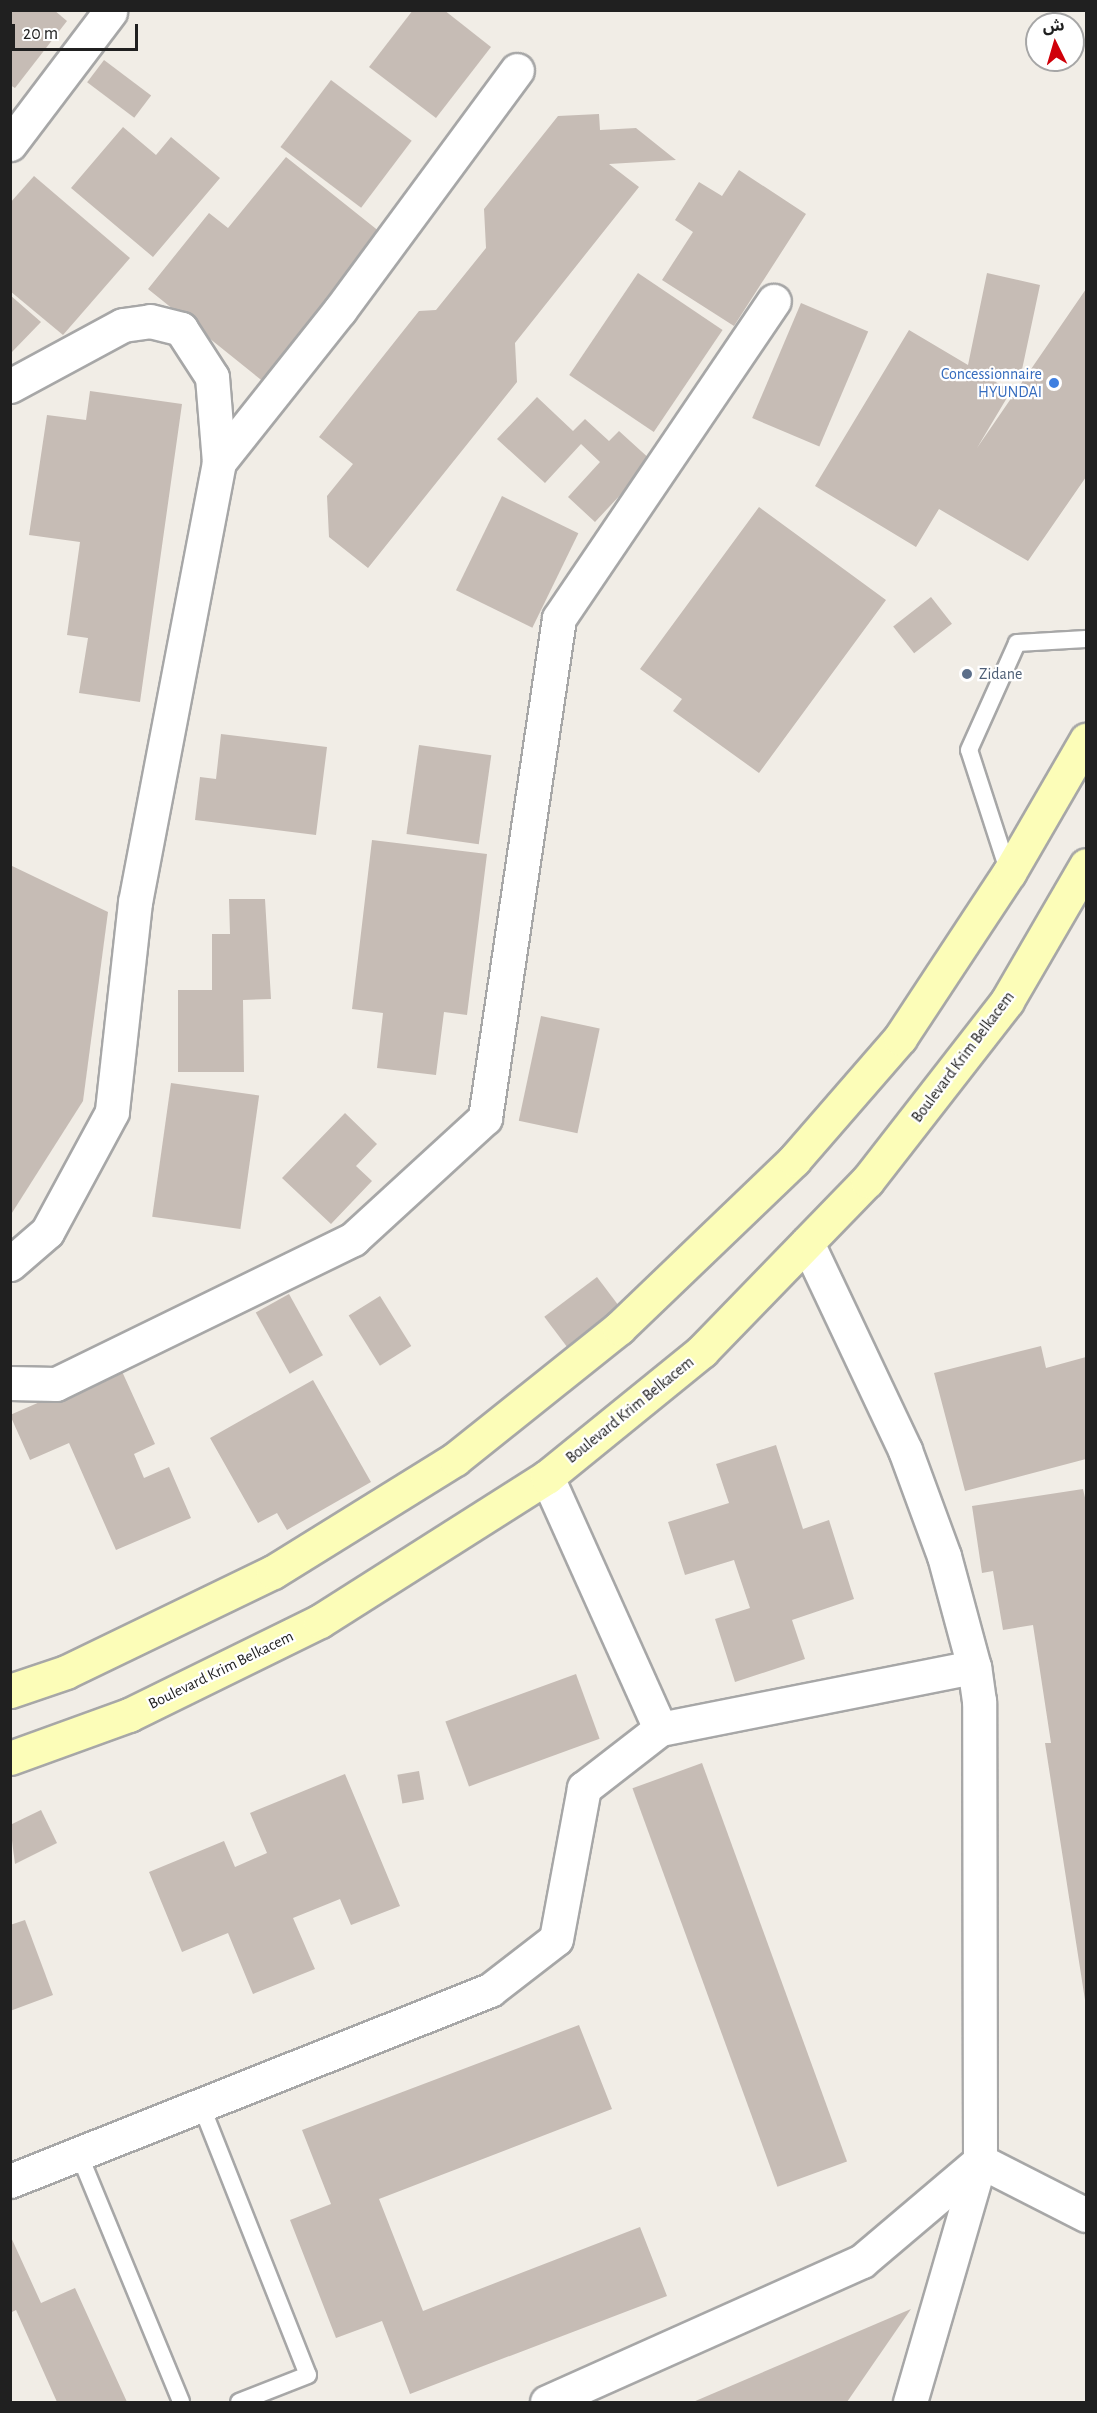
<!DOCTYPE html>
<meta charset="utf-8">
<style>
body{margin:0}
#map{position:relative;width:1097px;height:2413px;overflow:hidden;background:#f1ede6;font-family:"Alegreya Sans","Noto Sans Arabic",sans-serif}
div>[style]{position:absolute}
.building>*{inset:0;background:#c6bcb5;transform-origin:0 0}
.roads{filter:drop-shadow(2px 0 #a7a7a7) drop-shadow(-2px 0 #a7a7a7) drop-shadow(0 2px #a7a7a7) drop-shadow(0 -2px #a7a7a7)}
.lane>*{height:16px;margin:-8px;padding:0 8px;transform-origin:8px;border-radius:8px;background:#fff}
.street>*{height:33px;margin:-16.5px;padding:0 16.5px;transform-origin:16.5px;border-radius:16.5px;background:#fff}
.secondary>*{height:33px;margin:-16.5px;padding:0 16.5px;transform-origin:16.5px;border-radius:16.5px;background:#fcfdb8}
.dots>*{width:16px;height:16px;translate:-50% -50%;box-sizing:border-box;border:3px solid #fff;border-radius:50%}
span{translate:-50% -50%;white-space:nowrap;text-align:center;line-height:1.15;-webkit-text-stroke:4.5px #fff;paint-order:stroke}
.shop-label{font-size:16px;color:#366cbe}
.right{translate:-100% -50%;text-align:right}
.service-label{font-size:16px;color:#4e5e75}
.left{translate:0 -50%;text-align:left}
.street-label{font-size:16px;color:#202020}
.frame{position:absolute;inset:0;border:12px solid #202020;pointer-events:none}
.north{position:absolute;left:1025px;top:12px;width:60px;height:60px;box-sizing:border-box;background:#fff;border:2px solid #a6a6a6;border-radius:50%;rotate:355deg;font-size:16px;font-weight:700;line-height:24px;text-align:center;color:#202020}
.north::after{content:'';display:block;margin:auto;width:21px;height:27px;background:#d00009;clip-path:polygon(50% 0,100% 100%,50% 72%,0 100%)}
.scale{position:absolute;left:12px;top:24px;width:126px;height:27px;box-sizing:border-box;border:3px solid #202020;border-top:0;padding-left:8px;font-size:18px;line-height:21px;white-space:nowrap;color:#202020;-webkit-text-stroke:4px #fff;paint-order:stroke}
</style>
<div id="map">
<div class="building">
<div style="clip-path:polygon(10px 10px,54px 10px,67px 21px,15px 88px,10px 85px)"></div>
<div style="clip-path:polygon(413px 10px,444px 10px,491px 47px,436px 118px,369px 67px)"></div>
<div style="left:104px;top:60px;width:59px;height:28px;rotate:37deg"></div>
<div style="left:331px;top:80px;width:101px;height:84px;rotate:37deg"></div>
<div style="clip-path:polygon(599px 114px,600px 130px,636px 128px,676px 160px,609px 164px,639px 187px,515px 343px,517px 382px,368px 568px,329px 537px,327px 496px,353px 464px,319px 437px,419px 311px,436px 310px,486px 248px,484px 209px,558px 116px)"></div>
<div style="clip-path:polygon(123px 127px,156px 155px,171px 137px,220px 178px,153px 257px,71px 188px)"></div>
<div style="clip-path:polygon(286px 157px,385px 236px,265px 383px,148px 289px,209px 213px,228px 228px)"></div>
<div style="clip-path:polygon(739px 170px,806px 214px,734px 326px,662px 280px,693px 232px,675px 220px,699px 182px,722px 196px)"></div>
<div style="clip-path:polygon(34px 176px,130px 258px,63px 335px,10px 291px,10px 203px)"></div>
<div style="left:638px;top:273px;width:102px;height:123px;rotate:34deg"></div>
<div style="clip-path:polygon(987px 273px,1040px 285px,1020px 379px,977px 371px,1011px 391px,977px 448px,1086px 289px,1086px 477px,1028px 561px,939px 509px,916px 547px,815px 486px,909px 330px,968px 365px)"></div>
<div style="clip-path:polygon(10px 295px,41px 322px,10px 354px)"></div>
<div style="left:801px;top:303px;width:73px;height:125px;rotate:23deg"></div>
<div style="clip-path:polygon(90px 391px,182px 404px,140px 702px,79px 693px,88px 638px,67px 635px,80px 542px,29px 535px,47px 415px,86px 420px)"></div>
<div style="clip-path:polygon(537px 397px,573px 431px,585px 419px,609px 441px,619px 431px,652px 461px,595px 522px,568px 497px,600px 462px,581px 444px,545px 483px,497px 439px)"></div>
<div style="left:502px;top:496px;width:85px;height:105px;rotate:26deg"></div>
<div style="clip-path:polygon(759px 507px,886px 600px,759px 773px,673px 711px,682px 699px,640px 669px)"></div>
<div style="left:931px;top:597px;width:34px;height:48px;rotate:52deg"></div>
<div style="clip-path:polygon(221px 734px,327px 747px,316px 835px,195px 820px,200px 777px,216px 779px)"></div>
<div style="left:419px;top:745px;width:73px;height:90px;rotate:8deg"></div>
<div style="clip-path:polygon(372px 840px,487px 854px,467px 1015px,444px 1012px,436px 1075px,377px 1068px,383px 1013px,352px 1009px)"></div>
<div style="clip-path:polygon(10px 865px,108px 912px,83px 1101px,10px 1216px)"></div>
<div style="clip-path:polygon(229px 899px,265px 899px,271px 999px,243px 1000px,244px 1072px,178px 1072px,178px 990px,212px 990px,212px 934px,230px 934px)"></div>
<div style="left:541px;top:1016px;width:60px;height:107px;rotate:12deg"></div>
<div style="left:171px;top:1083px;width:89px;height:135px;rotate:8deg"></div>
<div style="clip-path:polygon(345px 1113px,377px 1144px,356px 1166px,372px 1181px,331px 1224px,282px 1178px)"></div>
<div style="left:597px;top:1277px;width:69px;height:66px;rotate:53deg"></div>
<div style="left:289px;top:1294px;width:70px;height:38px;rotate:61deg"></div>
<div style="left:380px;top:1296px;width:59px;height:37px;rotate:58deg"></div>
<div style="clip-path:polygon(1041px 1346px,1046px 1368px,1086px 1357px,1086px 1459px,965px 1491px,934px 1373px)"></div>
<div style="clip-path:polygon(120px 1367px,155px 1444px,134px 1454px,144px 1478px,169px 1467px,191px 1518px,116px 1550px,69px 1443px,30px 1460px,10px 1415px)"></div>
<div style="clip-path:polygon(313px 1380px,371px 1482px,287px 1530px,277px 1513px,258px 1523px,210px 1438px)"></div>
<div style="clip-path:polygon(776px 1445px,803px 1529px,829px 1520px,854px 1599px,792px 1620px,805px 1659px,735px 1682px,715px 1619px,750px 1608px,734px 1560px,685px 1575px,668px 1522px,729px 1503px,716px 1464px)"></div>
<div style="clip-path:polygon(1083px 1489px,1086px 1502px,1085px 2000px,1045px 1743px,1051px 1743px,1033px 1625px,1003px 1630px,993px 1571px,982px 1573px,972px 1506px)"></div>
<div style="left:576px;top:1674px;width:69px;height:139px;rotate:70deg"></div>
<div style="left:702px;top:1763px;width:424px;height:74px;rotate:70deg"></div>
<div style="left:419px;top:1771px;width:29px;height:22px;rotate:80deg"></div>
<div style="clip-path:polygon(345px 1774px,400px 1906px,351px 1925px,340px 1899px,293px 1918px,315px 1969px,253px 1994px,228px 1933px,182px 1952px,149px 1872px,224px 1841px,235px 1867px,267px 1853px,250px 1813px)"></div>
<div style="clip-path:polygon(41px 1810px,57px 1843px,15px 1864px,10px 1825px)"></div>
<div style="clip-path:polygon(25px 1920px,53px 1995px,10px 2011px,10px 1925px)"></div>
<div style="clip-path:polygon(579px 2025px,612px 2109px,379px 2199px,423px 2311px,640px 2227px,667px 2296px,410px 2394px,382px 2321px,336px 2338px,290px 2220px,331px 2204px,302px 2130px)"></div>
<div style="clip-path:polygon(10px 2235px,41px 2303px,75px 2288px,127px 2402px,57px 2402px,16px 2310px,10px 2313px)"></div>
<div style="clip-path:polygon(911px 2309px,847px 2402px,693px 2402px)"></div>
</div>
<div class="roads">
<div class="lane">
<div style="left:1009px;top:873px;width:129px;rotate:-108deg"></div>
<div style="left:969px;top:750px;width:117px;rotate:-65.8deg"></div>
<div style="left:1017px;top:643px;width:69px;rotate:-3.3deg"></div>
<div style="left:201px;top:2105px;width:290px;rotate:68.4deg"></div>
<div style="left:308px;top:2375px;width:74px;rotate:158.6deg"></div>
<div style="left:79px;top:2154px;width:268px;rotate:67.6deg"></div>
</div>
<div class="street">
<div style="left:10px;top:144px;width:166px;rotate:-52.9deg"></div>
<div style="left:10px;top:386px;width:128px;rotate:-28.4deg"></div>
<div style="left:123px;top:325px;width:27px;rotate:-8deg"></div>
<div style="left:150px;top:321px;width:32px;rotate:14deg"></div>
<div style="left:181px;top:329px;width:57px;rotate:57.1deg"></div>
<div style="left:212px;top:377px;width:85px;rotate:85.3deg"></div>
<div style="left:219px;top:462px;width:448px;rotate:100.8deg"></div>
<div style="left:135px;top:902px;width:211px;rotate:96.3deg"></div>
<div style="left:112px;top:1112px;width:136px;rotate:118.4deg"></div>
<div style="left:47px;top:1232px;width:49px;rotate:139.1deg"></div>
<div style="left:219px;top:462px;width:194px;rotate:-51.5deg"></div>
<div style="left:340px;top:310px;width:298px;rotate:-53.6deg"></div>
<div style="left:10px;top:1383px;width:46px;rotate:1.2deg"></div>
<div style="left:56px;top:1384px;width:331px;rotate:-26deg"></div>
<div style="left:353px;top:1239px;width:179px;rotate:-42.5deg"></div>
<div style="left:485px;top:1118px;width:505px;rotate:-81.58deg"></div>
<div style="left:559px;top:618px;width:383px;rotate:-55.9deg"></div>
<div style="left:547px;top:1477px;width:276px;rotate:65.8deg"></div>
<div style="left:10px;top:2181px;width:517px;rotate:-21.7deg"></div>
<div style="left:490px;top:1990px;width:83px;rotate:-37.7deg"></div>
<div style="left:556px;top:1939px;width:154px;rotate:-79.5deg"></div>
<div style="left:584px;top:1788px;width:96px;rotate:-37.8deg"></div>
<div style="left:660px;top:1729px;width:320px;rotate:-11.2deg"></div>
<div style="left:547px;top:2402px;width:345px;rotate:-24.1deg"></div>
<div style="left:862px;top:2261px;width:155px;rotate:-40.3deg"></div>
<div style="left:980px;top:2161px;width:460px;rotate:-90.1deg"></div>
<div style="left:979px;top:1701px;width:34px;rotate:-98deg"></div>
<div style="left:974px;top:1667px;width:115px;rotate:-105.1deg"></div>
<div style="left:944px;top:1556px;width:113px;rotate:-110.2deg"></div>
<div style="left:905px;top:1450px;width:229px;rotate:-115.3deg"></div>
<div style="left:910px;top:2402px;width:251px;rotate:-73.8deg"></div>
<div style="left:980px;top:2161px;width:119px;rotate:27deg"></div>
</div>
<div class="secondary">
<div style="left:10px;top:1691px;width:59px;rotate:-18.7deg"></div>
<div style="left:66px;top:1672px;width:230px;rotate:-25.8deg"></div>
<div style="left:273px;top:1572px;width:214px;rotate:-31.8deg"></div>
<div style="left:455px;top:1459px;width:210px;rotate:-38.6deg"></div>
<div style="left:619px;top:1328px;width:243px;rotate:-43.8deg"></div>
<div style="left:794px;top:1160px;width:162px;rotate:-49deg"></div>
<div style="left:900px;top:1038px;width:198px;rotate:-56.6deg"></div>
<div style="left:1009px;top:873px;width:154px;rotate:-59.9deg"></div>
<div style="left:10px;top:1758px;width:127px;rotate:-19.9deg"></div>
<div style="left:129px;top:1715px;width:213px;rotate:-26.2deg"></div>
<div style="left:320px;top:1621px;width:269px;rotate:-32.4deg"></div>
<div style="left:547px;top:1477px;width:200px;rotate:-39.1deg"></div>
<div style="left:702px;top:1351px;width:237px;rotate:-45.9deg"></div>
<div style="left:867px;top:1181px;width:228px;rotate:-52.1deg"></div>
<div style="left:1007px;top:1001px;width:157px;rotate:-59.8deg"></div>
</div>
</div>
<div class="dots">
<div style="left:1054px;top:383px;background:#3f7fe0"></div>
<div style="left:967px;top:674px;background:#5c6f8a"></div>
</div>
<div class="shop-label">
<span class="right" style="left:1042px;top:383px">Concessionnaire<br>HYUNDAI</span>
</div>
<div class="service-label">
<span class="left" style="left:979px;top:674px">Zidane</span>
</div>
<div class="street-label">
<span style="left:963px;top:1057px;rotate:-53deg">Boulevard Krim Belkacem</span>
<span style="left:630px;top:1410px;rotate:-39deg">Boulevard Krim Belkacem</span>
<span style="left:221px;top:1670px;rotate:-26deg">Boulevard Krim Belkacem</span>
</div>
<div class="frame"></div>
<div class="north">ش</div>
<div class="scale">20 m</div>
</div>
